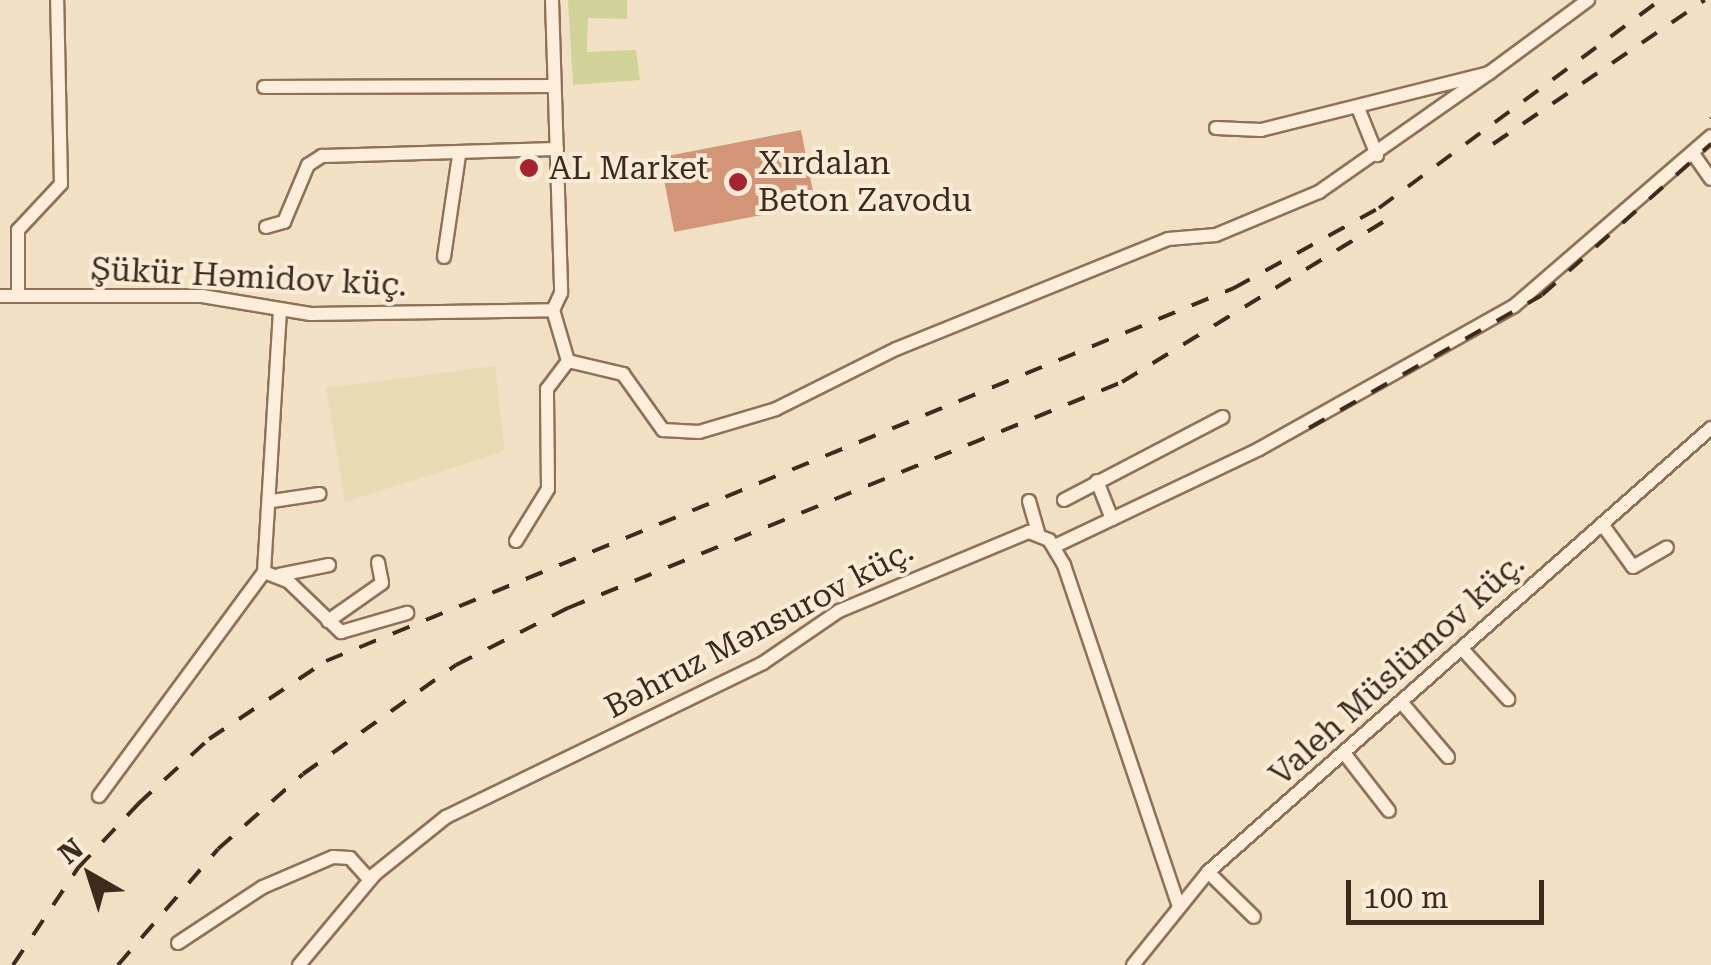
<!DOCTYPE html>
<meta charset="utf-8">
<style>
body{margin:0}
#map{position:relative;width:1711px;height:965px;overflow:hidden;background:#f2e0c5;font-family:"Roboto Serif",serif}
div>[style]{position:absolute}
.farmland>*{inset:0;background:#e8dab2}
.green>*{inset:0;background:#d0d298}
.building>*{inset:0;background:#d39578;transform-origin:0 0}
.roads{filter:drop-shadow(2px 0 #8f7159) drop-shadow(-2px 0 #8f7159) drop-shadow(0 2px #8f7159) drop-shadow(0 -2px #8f7159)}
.minor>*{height:12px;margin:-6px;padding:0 6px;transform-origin:6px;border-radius:6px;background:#fceeda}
.rail>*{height:4px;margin-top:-2px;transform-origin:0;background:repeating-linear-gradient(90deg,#3e2b1e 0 18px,transparent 0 36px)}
.dots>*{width:28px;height:28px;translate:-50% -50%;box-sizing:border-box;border:5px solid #f9ebd6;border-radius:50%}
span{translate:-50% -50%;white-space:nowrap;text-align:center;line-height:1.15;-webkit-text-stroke:8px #f9ebd6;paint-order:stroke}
.poi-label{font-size:32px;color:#3e2b1e}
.left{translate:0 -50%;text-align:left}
.street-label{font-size:32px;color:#3e2b1e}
.north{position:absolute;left:40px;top:825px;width:100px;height:100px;-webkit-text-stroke:8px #f9ebd6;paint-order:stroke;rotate:321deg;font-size:28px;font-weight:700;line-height:40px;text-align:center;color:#3e2b1e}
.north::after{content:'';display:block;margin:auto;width:35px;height:45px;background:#3e2b1e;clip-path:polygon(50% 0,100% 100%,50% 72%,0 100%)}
.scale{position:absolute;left:1346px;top:880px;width:198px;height:45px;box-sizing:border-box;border:5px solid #3e2b1e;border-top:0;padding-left:12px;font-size:30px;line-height:35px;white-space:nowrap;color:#3e2b1e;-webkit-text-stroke:8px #f9ebd6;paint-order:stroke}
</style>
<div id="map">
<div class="farmland">
<div style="clip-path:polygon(495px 366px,505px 451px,345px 502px,326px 388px)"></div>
</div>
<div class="green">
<div style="clip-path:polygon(568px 0,627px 0,627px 19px,588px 18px,587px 52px,636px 50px,640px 80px,573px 85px)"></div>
</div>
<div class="building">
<div style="left:801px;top:130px;width:76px;height:144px;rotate:79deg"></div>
</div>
<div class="roads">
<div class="minor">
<div style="left:552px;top:0;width:293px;rotate:88.2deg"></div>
<div style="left:561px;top:293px;width:19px;rotate:115deg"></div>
<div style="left:264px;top:87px;width:290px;rotate:-0.2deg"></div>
<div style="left:1358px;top:108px;width:51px;rotate:68deg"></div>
<div style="left:1216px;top:128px;width:45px;rotate:2.5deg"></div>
<div style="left:1261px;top:130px;width:235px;rotate:-14deg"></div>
<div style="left:1489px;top:73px;width:123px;rotate:-36.4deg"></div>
<div style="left:1694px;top:155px;width:29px;rotate:55deg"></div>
<div style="left:266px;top:227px;width:19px;rotate:-16deg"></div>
<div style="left:284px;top:222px;width:62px;rotate:-67.2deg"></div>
<div style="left:308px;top:165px;width:17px;rotate:-33deg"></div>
<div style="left:322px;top:156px;width:235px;rotate:-1.7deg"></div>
<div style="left:444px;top:257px;width:102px;rotate:-81.6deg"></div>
<div style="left:0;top:296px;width:202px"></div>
<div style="left:202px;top:296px;width:110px;rotate:9.4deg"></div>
<div style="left:311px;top:314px;width:242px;rotate:-0.9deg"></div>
<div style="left:18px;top:296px;width:66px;rotate:-90deg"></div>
<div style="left:18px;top:230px;width:63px;rotate:-46.9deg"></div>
<div style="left:61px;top:184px;width:184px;rotate:-91.2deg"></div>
<div style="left:553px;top:310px;width:53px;rotate:73.6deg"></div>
<div style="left:568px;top:361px;width:57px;rotate:13.3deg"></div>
<div style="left:623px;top:374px;width:69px;rotate:54.5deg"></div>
<div style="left:663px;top:430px;width:36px;rotate:3deg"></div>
<div style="left:699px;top:432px;width:80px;rotate:-16.6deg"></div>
<div style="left:776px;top:409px;width:134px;rotate:-26.6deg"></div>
<div style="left:896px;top:349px;width:293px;rotate:-22deg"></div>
<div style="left:1168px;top:239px;width:48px;rotate:-4.8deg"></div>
<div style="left:1216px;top:235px;width:112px;rotate:-22.7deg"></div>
<div style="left:1319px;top:192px;width:208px;rotate:-35deg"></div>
<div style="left:1097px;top:481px;width:41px;rotate:68.5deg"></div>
<div style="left:1064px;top:500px;width:179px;rotate:-27.6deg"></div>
<div style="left:272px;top:501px;width:48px;rotate:-8.5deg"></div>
<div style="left:1029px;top:501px;width:33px;rotate:74deg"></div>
<div style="left:1602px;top:524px;width:53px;rotate:54.2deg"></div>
<div style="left:1633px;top:567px;width:39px;rotate:-30deg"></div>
<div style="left:516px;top:541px;width:61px;rotate:-58.4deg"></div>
<div style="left:548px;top:489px;width:100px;rotate:-90.6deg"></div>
<div style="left:547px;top:389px;width:35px;rotate:-53deg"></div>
<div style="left:1055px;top:546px;width:226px;rotate:-25.4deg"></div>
<div style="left:1259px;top:449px;width:292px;rotate:-29.3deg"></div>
<div style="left:1514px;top:306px;width:260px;rotate:-40.8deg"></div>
<div style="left:264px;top:572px;width:26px;rotate:21deg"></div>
<div style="left:288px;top:581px;width:74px;rotate:43.9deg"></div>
<div style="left:341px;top:632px;width:69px;rotate:-16.1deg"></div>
<div style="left:279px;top:575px;width:51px;rotate:-11.3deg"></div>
<div style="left:328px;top:621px;width:66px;rotate:-35.1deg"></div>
<div style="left:382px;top:583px;width:21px;rotate:-101deg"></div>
<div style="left:1463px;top:650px;width:67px;rotate:47.4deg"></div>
<div style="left:1402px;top:703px;width:71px;rotate:49.6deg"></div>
<div style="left:1344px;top:753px;width:73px;rotate:52.2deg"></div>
<div style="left:99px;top:796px;width:278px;rotate:-53.6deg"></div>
<div style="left:264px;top:572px;width:261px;rotate:-86.5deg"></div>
<div style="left:1208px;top:872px;width:64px;rotate:44.4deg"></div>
<div style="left:178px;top:943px;width:102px;rotate:-33.4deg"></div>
<div style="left:263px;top:887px;width:76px;rotate:-23.2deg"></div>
<div style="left:333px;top:857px;width:17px;rotate:3deg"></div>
<div style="left:350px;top:858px;width:28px;rotate:48deg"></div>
<div style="left:299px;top:965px;width:119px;rotate:-50.1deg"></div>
<div style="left:375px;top:874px;width:91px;rotate:-38.8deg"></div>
<div style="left:446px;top:817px;width:352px;rotate:-25.9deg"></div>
<div style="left:763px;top:663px;width:92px;rotate:-34.4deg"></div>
<div style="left:839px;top:611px;width:206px;rotate:-22.6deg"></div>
<div style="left:1029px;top:532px;width:22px;rotate:22deg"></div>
<div style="left:1049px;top:540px;width:29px;rotate:59deg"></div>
<div style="left:1064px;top:565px;width:357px;rotate:71.4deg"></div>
<div style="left:1133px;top:965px;width:119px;rotate:-51.1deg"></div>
<div style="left:1208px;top:872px;width:671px;rotate:-41.43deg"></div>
</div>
</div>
<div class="rail">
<div style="left:1710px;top:119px;width:1px;rotate:-45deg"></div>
<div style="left:1493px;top:144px;width:256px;rotate:-34.2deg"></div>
<div style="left:1309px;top:428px;width:268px;rotate:-29.7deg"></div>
<div style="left:1542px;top:295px;width:227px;rotate:-41.8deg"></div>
<div style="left:13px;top:965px;width:117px;rotate:-56.2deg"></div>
<div style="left:78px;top:868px;width:88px;rotate:-46.8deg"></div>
<div style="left:138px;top:804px;width:96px;rotate:-42.5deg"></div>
<div style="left:209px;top:739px;width:141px;rotate:-33.7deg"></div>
<div style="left:326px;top:661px;width:982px;rotate:-22.33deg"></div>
<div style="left:1234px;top:288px;width:166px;rotate:-28.9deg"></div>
<div style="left:1379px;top:208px;width:350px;rotate:-36.5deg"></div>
<div style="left:118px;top:965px;width:153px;rotate:-49.2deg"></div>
<div style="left:218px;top:849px;width:113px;rotate:-41.4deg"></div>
<div style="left:303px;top:774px;width:188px;rotate:-35.5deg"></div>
<div style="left:456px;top:665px;width:126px;rotate:-27deg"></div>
<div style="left:568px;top:608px;width:598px;rotate:-22.19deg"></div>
<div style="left:1122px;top:382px;width:321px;rotate:-31.5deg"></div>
</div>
<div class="dots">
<div style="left:529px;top:168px;background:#a42431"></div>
<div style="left:738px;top:182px;background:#a42431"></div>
</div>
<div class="poi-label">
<span class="left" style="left:758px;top:182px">Xırdalan<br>Beton Zavodu</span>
<span class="left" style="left:549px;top:168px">AL Market</span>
</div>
<div class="street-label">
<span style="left:249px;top:277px;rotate:3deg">Şükür Həmidov küç.</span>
<span style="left:759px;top:629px;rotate:-28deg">Bəhruz Mənsurov küç.</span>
<span style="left:1397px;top:669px;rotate:-42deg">Valeh Müslümov küç.</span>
</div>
<div class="north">N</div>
<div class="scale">100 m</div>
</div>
